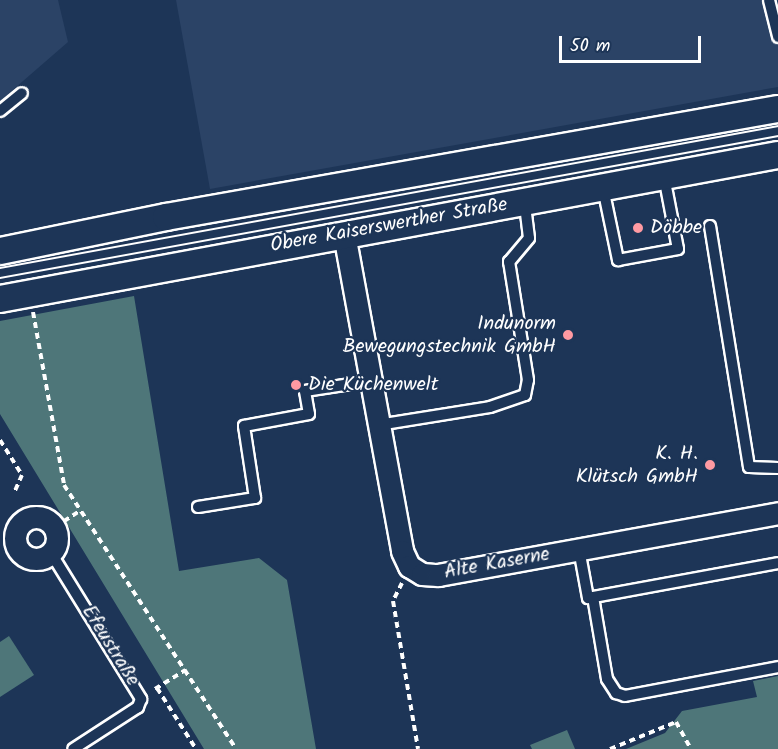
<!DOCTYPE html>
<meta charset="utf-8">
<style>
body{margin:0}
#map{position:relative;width:778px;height:749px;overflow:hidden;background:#1d3557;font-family:Kalam,sans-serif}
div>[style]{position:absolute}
.built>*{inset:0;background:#2b4366}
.green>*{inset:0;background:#4e7679}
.path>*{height:4px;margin-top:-2px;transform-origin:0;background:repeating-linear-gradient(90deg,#fff 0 6px,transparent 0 10.5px)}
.roads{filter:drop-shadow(2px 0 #fff) drop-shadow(-2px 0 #fff) drop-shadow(0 2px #fff) drop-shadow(0 -2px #fff)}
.service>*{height:10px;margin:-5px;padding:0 5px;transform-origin:5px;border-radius:5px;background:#1d3557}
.minor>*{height:21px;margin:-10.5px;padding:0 10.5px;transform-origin:10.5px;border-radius:10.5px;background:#1d3557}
.minor>.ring{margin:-10.5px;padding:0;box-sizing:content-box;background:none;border:21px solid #1d3557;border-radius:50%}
.tertiary>*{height:26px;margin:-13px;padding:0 13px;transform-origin:13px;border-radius:13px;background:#1d3557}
.tram>*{height:1.5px;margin:-0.75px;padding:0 0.75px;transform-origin:0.75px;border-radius:0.75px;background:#fff}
.dots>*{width:16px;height:16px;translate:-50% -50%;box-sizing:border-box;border:3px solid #1d3557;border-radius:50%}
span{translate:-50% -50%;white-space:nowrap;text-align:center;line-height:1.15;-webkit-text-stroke:4.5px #1d3557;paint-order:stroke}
.street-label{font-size:20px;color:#fff}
.poi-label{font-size:20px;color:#fff}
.left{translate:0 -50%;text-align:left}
.right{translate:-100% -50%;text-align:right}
.scale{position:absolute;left:559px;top:36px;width:142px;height:27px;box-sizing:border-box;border:3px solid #fff;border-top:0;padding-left:8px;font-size:18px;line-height:21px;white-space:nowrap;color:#fff;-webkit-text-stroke:4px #1d3557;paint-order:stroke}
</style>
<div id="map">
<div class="built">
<div style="clip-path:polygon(0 0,58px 0,68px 42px,0 101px)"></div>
<div style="clip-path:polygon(176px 0,778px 0,778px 87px,210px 189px)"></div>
</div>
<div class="green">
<div style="clip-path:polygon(134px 296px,179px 571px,259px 558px,287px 580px,316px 749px,204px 749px,0 414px,0 321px)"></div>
<div style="clip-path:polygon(9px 636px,34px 675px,0 697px,0 642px)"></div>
<div style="clip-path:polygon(778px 676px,778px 749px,626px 749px,665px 733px,682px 711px,757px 697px,753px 681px)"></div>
<div style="clip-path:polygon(567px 730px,575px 749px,532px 749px,530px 745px)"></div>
</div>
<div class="path">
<div style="left:33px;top:312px;width:176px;rotate:79.8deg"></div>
<div style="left:64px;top:485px;width:315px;rotate:56.9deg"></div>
<div style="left:0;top:440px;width:41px;rotate:57.8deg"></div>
<div style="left:22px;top:475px;width:20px;rotate:114deg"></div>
<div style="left:55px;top:527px;width:30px;rotate:-33deg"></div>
<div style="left:402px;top:583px;width:20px;rotate:117deg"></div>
<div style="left:393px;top:601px;width:150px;rotate:80.4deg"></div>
<div style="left:157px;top:688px;width:72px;rotate:57.4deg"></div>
<div style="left:155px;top:689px;width:36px;rotate:-32deg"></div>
<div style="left:610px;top:749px;width:71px;rotate:-22.2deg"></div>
<div style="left:676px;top:722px;width:31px;rotate:61deg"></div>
</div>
<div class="roads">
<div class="service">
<div style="left:769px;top:0;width:38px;rotate:76deg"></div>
<div style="left:0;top:111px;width:28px;rotate:-39deg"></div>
<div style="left:603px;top:188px;width:74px;rotate:78.2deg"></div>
<div style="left:618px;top:260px;width:61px;rotate:-10.4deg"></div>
<div style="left:678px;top:249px;width:74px;rotate:-100.9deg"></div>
<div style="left:710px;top:226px;width:244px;rotate:80.8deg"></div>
<div style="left:749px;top:467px;width:29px;rotate:2deg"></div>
<div style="left:378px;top:425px;width:113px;rotate:-9.1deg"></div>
<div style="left:490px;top:407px;width:37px;rotate:-19deg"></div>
<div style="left:525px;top:395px;width:15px;rotate:-79deg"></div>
<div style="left:528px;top:380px;width:120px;rotate:-99.1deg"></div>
<div style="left:509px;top:262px;width:31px;rotate:-50deg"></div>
<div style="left:529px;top:238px;width:35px;rotate:-97deg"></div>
<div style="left:198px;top:507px;width:58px;rotate:-9deg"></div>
<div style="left:255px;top:498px;width:73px;rotate:-98.7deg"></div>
<div style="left:244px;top:426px;width:66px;rotate:-10.5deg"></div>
<div style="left:309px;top:414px;width:23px;rotate:-100deg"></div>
<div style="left:305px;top:391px;width:66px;rotate:-8.7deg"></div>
<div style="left:579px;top:549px;width:50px;rotate:79.6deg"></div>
<div style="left:588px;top:598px;width:193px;rotate:-10.4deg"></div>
<div style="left:51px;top:553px;width:172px;rotate:58.3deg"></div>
<div style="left:141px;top:699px;width:9px;rotate:111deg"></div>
<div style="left:138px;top:707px;width:77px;rotate:147.1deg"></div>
<div style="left:593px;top:597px;width:83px;rotate:80.3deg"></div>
<div style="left:607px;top:679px;width:17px;rotate:57deg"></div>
<div style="left:616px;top:693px;width:9px;rotate:18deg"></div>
<div style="left:625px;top:696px;width:156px;rotate:-10.7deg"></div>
</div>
<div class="minor">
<div style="left:344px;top:234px;width:322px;rotate:79.6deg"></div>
<div style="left:402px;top:551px;width:17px;rotate:65deg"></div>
<div style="left:409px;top:566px;width:15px;rotate:32deg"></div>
<div style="left:422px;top:574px;width:16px;rotate:4deg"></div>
<div style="left:438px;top:575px;width:346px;rotate:-10.3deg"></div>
<div class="ring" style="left:15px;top:517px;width:21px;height:21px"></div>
</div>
<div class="tertiary">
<div style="left:0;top:251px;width:169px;rotate:-11.6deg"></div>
<div style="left:166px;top:217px;width:621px;rotate:-10.01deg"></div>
<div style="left:0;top:299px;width:791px;rotate:-10.49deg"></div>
</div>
</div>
<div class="tram">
<div style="left:0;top:268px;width:791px;rotate:-10.34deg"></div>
<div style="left:0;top:278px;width:791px;rotate:-10.34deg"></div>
</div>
<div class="dots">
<div style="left:638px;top:228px;background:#ff9aa2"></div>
<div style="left:568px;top:335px;background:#ff9aa2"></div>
<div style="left:296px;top:385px;background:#ff9aa2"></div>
<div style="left:710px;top:465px;background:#ff9aa2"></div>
</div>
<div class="street-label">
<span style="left:389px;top:226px;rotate:-10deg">Obere Kaiserswerther Straße</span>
<span style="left:497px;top:564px;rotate:-10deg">Alte Kaserne</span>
<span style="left:110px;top:646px;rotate:58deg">Efeustraße</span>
</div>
<div class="poi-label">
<span class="left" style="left:650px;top:228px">Döbbe</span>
<span class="right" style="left:556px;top:336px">Indunorm<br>Bewegungstechnik GmbH</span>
<span class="left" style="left:308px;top:385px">Die Küchenwelt</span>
<span class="right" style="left:698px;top:466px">K. H.<br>Klütsch GmbH</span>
</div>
<div class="scale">50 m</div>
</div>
